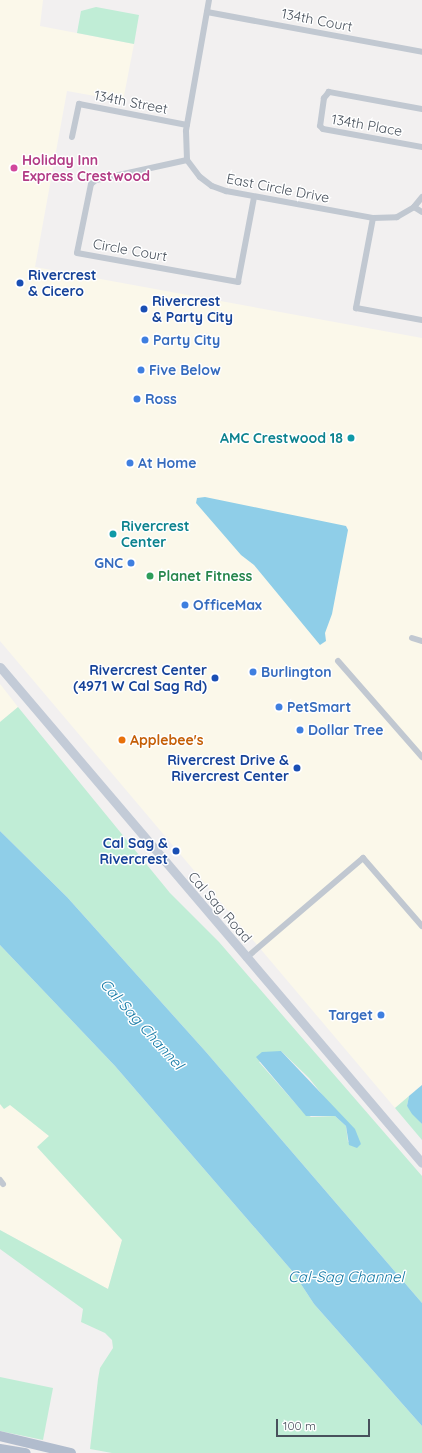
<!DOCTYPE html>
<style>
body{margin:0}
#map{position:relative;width:422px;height:1453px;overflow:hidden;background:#f2f0f0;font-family:Quicksand,sans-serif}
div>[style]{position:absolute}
.commercial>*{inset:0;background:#fbf8ea}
.green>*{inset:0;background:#c0edd6}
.water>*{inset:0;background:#8fcee8}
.street>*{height:6px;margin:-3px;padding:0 3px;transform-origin:3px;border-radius:3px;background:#c1c8d1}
.secondary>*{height:9px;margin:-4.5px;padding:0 4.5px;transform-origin:4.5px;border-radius:4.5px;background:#c3cbd7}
.primary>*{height:10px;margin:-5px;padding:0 5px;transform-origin:5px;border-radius:5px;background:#b1bccd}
.dots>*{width:11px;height:11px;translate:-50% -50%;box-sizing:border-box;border:2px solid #fff;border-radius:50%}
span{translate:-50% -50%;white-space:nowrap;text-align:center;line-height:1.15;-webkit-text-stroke:3px #fff;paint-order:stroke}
.street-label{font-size:14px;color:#48515c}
.hotel-label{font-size:14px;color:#b23c85;font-weight:700}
.left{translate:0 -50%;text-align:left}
.transit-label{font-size:14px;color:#164399;font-weight:700}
.right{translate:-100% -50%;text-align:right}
.shop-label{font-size:14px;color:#366cbe;font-weight:700}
.culture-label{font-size:14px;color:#0d838f;font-weight:700}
.leisure-label{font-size:14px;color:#27864d;font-weight:700}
.food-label{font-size:14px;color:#c56008;font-weight:700}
.water-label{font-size:15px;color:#1379a5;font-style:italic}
.scale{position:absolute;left:276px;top:1419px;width:94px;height:18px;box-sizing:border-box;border:2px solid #48515c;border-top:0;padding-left:5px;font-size:12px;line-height:14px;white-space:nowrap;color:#48515c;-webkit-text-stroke:3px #fff;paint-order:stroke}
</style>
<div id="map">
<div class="commercial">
<div style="clip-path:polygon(0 0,43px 0,40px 26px,134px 44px,123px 101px,67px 91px,35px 267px,422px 338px,422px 1085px,395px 1108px,0 641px)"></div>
<div style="clip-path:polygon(0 684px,18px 707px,0 722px)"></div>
<div style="clip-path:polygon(0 1104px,4px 1109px,10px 1104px,49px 1136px,37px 1147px,122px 1240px,108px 1289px,0 1230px)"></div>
</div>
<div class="green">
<div style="clip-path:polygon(96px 7px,139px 15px,134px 44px,77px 33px,81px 11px)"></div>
<div style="clip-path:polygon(evenodd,18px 707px,170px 893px,219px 942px,422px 1176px,422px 1303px,206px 1052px,67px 897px,0 831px,0 722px,18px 707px,281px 1051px,309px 1078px,361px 1144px,348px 1142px,346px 1126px,335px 1116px,311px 1117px,302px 1111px,259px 1062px,281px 1051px)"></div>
<div style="clip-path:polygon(0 945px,115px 1066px,293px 1272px,314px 1304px,422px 1426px,422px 1453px,112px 1453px,90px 1449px,98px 1379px,100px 1368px,113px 1348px,112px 1340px,105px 1333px,81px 1322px,83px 1309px,0 1249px,0 1230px,108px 1289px,122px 1240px,37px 1147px,49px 1136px,10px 1105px,4px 1109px,0 1104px)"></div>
<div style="clip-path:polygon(409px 1096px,407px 1106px,422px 1124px,422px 1140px,395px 1108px)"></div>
<div style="clip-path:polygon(0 1377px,53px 1388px,43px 1440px,0 1431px)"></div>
</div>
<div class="water">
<div style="clip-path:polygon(205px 497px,346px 526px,348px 530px,332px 614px,325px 633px,326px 641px,320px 645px,254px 565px,241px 555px,196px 503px,197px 498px)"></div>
<div style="clip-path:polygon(0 831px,67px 897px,206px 1052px,422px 1303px,422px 1426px,314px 1304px,293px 1272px,115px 1066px,0 945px)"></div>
<div style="clip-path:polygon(281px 1051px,355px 1129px,361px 1144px,357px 1148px,349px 1145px,346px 1126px,335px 1116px,306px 1116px,256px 1057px,262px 1052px)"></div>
<div style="clip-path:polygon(422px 1085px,422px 1124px,412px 1114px,407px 1106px,409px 1096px)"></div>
</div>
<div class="street">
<div style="left:209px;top:0;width:133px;rotate:100deg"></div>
<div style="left:186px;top:131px;width:29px;rotate:88deg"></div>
<div style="left:187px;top:160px;width:21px;rotate:53deg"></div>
<div style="left:200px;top:177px;width:15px;rotate:37deg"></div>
<div style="left:212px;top:186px;width:15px;rotate:20deg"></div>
<div style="left:226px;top:191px;width:149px;rotate:10.4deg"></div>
<div style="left:373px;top:218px;width:24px;rotate:-2deg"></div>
<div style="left:397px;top:217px;width:20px;rotate:-30deg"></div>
<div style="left:414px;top:207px;width:13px;rotate:-51deg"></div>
<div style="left:207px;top:12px;width:219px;rotate:10.5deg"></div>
<div style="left:422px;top:109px;width:95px;rotate:-169.6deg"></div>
<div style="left:329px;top:92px;width:8px;rotate:130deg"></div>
<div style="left:324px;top:98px;width:28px;rotate:98deg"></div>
<div style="left:320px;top:126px;width:4px;rotate:45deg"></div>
<div style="left:323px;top:129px;width:101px;rotate:10.3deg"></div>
<div style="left:72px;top:137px;width:34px;rotate:-78deg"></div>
<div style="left:79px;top:104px;width:110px;rotate:11deg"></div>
<div style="left:187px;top:160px;width:93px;rotate:167.6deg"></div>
<div style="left:96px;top:180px;width:6px;rotate:141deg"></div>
<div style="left:91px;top:184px;width:70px;rotate:101.5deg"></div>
<div style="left:77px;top:253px;width:164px;rotate:10.2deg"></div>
<div style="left:238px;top:282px;width:86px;rotate:-79.3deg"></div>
<div style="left:414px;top:207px;width:9px;rotate:32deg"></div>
<div style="left:373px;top:218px;width:92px;rotate:100.7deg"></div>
<div style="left:356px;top:308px;width:67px;rotate:10.3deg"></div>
<div style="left:412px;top:638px;width:10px;rotate:17deg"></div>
<div style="left:338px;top:661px;width:128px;rotate:48.8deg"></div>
<div style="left:246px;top:958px;width:154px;rotate:-40.5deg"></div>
<div style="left:363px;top:858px;width:90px;rotate:49.1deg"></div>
<div style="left:0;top:1180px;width:5px;rotate:53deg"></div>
</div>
<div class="secondary">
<div style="left:0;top:667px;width:651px;rotate:49.61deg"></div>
</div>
<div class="primary">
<div style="left:0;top:1436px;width:73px;rotate:13.5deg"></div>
<div style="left:0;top:1449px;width:26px;rotate:9deg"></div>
</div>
<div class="dots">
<div style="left:14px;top:168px;background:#d1479c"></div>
<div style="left:20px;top:283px;background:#1a4fb4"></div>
<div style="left:144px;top:309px;background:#1a4fb4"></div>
<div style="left:145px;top:340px;background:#3f7fe0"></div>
<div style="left:141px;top:370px;background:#3f7fe0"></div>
<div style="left:137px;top:399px;background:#3f7fe0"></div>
<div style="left:351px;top:438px;background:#0f9aa8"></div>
<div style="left:130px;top:463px;background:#3f7fe0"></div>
<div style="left:113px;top:534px;background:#0f9aa8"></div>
<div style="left:131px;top:563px;background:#3f7fe0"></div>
<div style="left:150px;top:576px;background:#2e9e5b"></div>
<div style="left:185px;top:605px;background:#3f7fe0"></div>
<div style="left:253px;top:672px;background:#3f7fe0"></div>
<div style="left:215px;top:678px;background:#1a4fb4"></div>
<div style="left:279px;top:707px;background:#3f7fe0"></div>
<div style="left:300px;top:730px;background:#3f7fe0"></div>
<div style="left:122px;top:740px;background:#e8710a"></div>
<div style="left:297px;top:768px;background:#1a4fb4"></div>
<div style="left:176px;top:851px;background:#1a4fb4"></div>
<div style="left:381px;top:1015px;background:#3f7fe0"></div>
</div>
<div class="street-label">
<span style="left:317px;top:20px;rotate:11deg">134th Court</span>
<span style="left:131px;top:102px;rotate:11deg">134th Street</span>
<span style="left:367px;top:125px;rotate:10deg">134th Place</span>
<span style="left:278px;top:188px;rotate:11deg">East Circle Drive</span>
<span style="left:130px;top:250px;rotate:10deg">Circle Court</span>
<span style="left:220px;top:907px;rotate:49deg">Cal Sag Road</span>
</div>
<div class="hotel-label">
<span class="left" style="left:22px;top:168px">Holiday Inn<br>Express Crestwood</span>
</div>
<div class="transit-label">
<span class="left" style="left:28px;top:283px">Rivercrest<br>&amp; Cicero</span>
<span class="left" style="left:152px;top:309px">Rivercrest<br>&amp; Party City</span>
<span class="right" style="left:207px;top:678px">Rivercrest Center<br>(4971 W Cal Sag Rd)</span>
<span class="right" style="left:289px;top:768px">Rivercrest Drive &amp;<br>Rivercrest Center</span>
<span class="right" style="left:168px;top:851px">Cal Sag &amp;<br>Rivercrest</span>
</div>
<div class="shop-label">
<span class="left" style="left:153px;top:340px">Party City</span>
<span class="left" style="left:149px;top:370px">Five Below</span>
<span class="left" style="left:145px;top:399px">Ross</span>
<span class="left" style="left:138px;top:463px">At Home</span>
<span class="right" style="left:123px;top:563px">GNC</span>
<span class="left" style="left:193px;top:605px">OfficeMax</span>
<span class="left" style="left:261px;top:672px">Burlington</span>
<span class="left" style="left:287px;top:707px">PetSmart</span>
<span class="left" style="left:308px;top:730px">Dollar Tree</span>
<span class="right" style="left:373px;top:1015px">Target</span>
</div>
<div class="culture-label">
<span class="right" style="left:343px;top:438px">AMC Crestwood 18</span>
<span class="left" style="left:121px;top:534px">Rivercrest<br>Center</span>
</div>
<div class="leisure-label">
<span class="left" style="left:158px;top:576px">Planet Fitness</span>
</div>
<div class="food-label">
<span class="left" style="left:130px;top:740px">Applebee's</span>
</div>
<div class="water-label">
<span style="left:142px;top:1024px;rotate:48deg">Cal-Sag Channel</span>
<span style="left:346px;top:1277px">Cal-Sag Channel</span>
</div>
<div class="scale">100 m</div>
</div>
